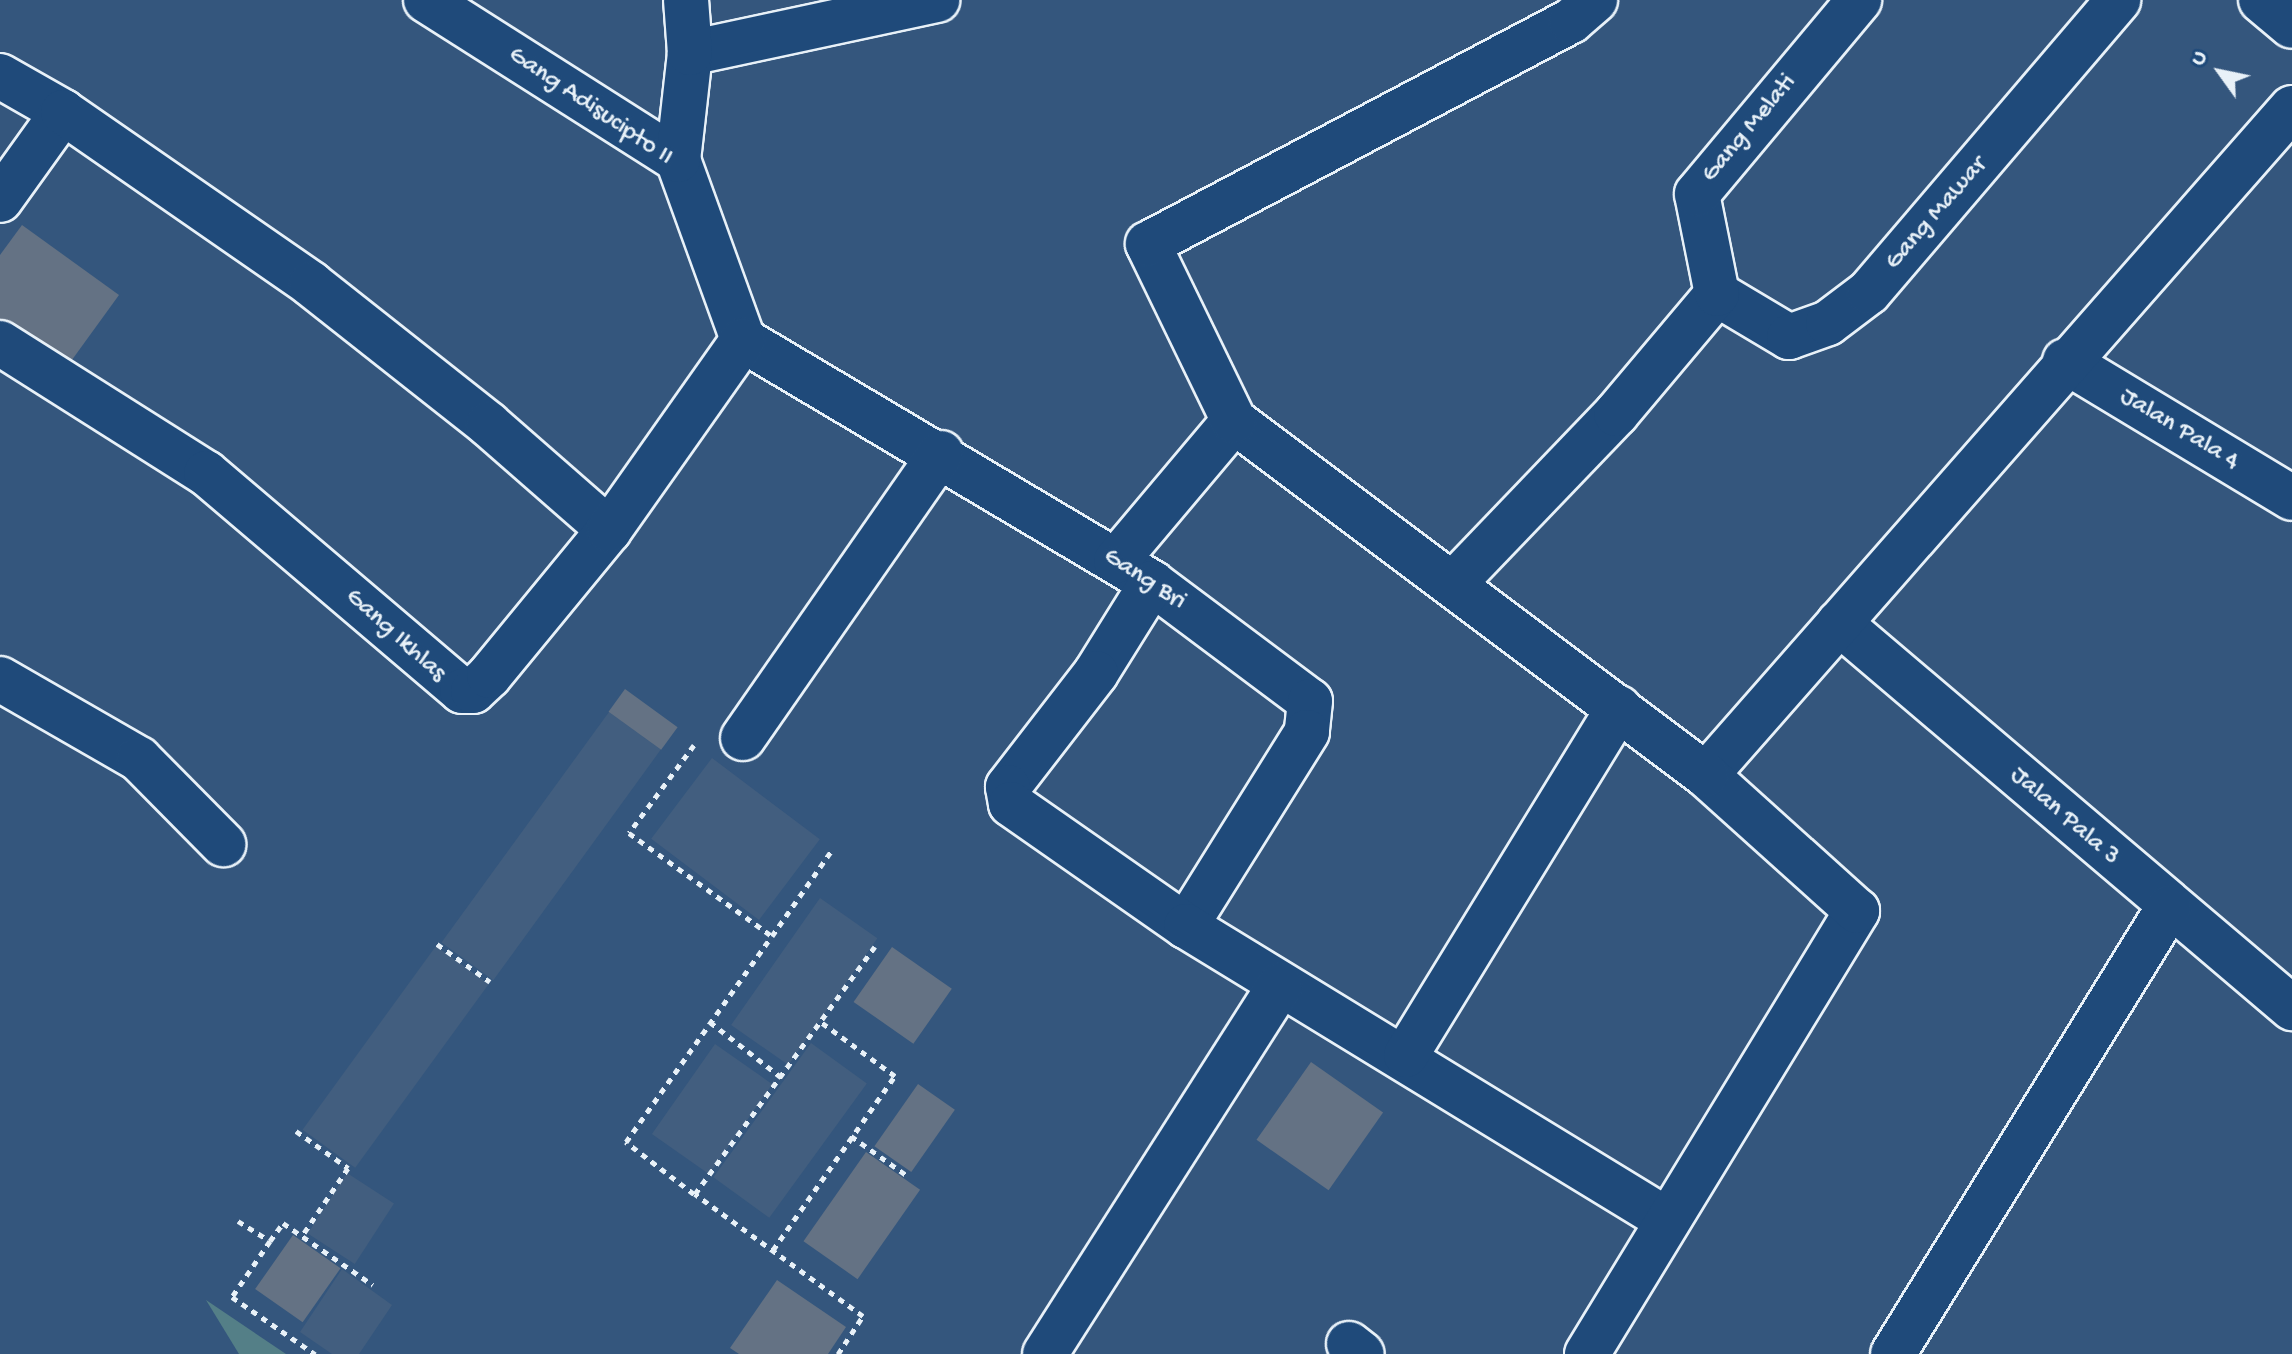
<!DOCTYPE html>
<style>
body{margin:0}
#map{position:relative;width:2292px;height:1354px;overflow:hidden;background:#34567d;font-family:"Gochi Hand",sans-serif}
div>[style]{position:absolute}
.built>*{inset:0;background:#425e7f;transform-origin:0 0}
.green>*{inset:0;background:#547f87}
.building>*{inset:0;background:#647284;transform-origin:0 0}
.path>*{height:5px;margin-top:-2.5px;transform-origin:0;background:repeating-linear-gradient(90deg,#e8f1f8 0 6px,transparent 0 12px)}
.roads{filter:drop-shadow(2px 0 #e8f1f8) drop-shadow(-2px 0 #e8f1f8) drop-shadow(0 2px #e8f1f8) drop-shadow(0 -2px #e8f1f8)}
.minor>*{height:44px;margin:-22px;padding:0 22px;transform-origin:22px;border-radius:22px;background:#1f4a7a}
span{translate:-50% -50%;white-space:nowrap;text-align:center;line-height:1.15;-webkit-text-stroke:8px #1f4a7a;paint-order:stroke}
.street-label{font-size:26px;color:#e8f1f8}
.north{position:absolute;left:2180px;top:32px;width:80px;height:80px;-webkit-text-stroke:6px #1f4a7a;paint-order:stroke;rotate:303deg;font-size:22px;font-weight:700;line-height:32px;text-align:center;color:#e8f1f8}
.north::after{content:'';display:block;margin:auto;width:28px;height:36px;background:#e8f1f8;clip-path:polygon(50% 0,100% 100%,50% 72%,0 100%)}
</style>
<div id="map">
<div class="built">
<div style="left:609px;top:712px;width:64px;height:285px;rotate:36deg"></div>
<div style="left:712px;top:758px;width:135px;height:101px;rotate:37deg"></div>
<div style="left:820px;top:898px;width:70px;height:155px;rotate:35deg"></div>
<div style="left:436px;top:946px;width:65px;height:227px;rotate:36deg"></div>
<div style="left:811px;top:1043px;width:69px;height:166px;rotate:36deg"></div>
<div style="left:715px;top:1044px;width:70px;height:110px;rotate:35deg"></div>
<div style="left:347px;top:1173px;width:56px;height:72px;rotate:33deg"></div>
<div style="clip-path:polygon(342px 1269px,392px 1305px,359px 1354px,332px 1354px,300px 1332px)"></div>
</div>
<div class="green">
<div style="clip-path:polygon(206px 1300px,286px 1354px,239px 1354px)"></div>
</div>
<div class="building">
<div style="clip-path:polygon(22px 225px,119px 295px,61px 375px,0 331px,0 255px)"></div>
<div style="left:625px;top:689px;width:65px;height:28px;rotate:36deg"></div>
<div style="left:892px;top:947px;width:73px;height:67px;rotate:35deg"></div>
<div style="left:1311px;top:1062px;width:88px;height:95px;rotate:35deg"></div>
<div style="left:918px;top:1084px;width:45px;height:76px;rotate:35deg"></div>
<div style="left:866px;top:1152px;width:66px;height:109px;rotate:35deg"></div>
<div style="left:293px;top:1235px;width:58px;height:66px;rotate:35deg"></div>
<div style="clip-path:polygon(777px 1280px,846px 1327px,828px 1354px,739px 1354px,730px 1348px)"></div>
</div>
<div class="path">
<div style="left:694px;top:745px;width:109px;rotate:126.5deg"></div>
<div style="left:629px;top:833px;width:176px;rotate:35.8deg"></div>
<div style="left:772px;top:936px;width:105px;rotate:-55.1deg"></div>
<div style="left:437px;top:944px;width:65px;rotate:35.6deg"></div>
<div style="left:710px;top:1022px;width:90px;rotate:37.8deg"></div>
<div style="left:296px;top:1131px;width:64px;rotate:35.4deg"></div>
<div style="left:348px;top:1168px;width:82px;rotate:124.1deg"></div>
<div style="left:851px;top:1136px;width:71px;rotate:35.3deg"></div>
<div style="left:694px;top:1194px;width:86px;rotate:-142.6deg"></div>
<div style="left:626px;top:1142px;width:252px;rotate:-54.7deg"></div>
<div style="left:238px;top:1221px;width:38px;rotate:32deg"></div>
<div style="left:270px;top:1241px;width:68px;rotate:124.2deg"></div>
<div style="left:232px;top:1297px;width:101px;rotate:34.5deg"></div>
<div style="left:270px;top:1241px;width:22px;rotate:-54deg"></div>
<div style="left:283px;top:1223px;width:109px;rotate:34.6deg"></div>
<div style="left:773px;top:1250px;width:213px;rotate:-55deg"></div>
<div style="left:895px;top:1076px;width:92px;rotate:-143.9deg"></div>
<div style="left:838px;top:1354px;width:45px;rotate:-56.7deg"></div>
<div style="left:863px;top:1316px;width:208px;rotate:-144deg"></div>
<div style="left:695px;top:1194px;width:306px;rotate:-54deg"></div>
</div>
<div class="roads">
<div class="minor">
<div style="left:426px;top:0;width:299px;rotate:32.4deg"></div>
<div style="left:678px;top:160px;width:191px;rotate:70.1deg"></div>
<div style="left:2261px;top:0;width:40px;rotate:40deg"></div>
<div style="left:690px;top:53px;width:253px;rotate:-12.1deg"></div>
<div style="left:0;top:76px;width:73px;rotate:29.7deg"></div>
<div style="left:63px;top:112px;width:108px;rotate:125.6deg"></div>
<div style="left:63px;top:112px;width:302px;rotate:34.7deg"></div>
<div style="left:311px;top:284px;width:226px;rotate:38.3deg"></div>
<div style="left:488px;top:424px;width:161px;rotate:41.2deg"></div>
<div style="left:678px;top:160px;width:108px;rotate:-83.6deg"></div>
<div style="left:690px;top:53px;width:53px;rotate:-94.3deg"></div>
<div style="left:1717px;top:294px;width:84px;rotate:30.8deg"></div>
<div style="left:1789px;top:337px;width:41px;rotate:-19.7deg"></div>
<div style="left:1828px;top:323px;width:51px;rotate:-37.1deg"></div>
<div style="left:1869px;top:292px;width:384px;rotate:-49.5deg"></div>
<div style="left:743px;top:340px;width:476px;rotate:30.7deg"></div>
<div style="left:1152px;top:583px;width:197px;rotate:36.8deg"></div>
<div style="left:1310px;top:701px;width:31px;rotate:96deg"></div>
<div style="left:1307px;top:732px;width:229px;rotate:122deg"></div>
<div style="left:0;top:343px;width:244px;rotate:32.3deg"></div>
<div style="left:206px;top:473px;width:336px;rotate:40.4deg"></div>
<div style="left:462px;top:691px;width:11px"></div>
<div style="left:473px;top:691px;width:22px;rotate:-43deg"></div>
<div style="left:489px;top:676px;width:189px;rotate:-50.6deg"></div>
<div style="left:609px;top:530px;width:232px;rotate:-54.8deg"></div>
<div style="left:2065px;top:361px;width:265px;rotate:31.1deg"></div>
<div style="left:1116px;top:561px;width:183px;rotate:-49.9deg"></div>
<div style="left:1152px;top:583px;width:106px;rotate:121.9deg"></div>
<div style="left:1096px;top:673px;width:144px;rotate:127.7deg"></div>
<div style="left:1008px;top:787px;width:17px;rotate:80deg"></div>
<div style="left:1011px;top:804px;width:213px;rotate:34.9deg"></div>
<div style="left:1186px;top:926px;width:564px;rotate:31.43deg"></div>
<div style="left:1453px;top:584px;width:236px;rotate:-46.2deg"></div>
<div style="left:1616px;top:414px;width:157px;rotate:-49.9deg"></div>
<div style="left:1717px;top:294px;width:102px;rotate:-101.3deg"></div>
<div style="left:1697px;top:194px;width:253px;rotate:-50.1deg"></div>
<div style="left:1839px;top:623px;width:595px;rotate:40.36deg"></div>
<div style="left:0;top:679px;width:160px;rotate:29.9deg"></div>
<div style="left:139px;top:759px;width:120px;rotate:45.3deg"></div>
<div style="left:743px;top:738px;width:347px;rotate:-55.2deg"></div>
<div style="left:1706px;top:775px;width:888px;rotate:-48.7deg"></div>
<div style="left:1406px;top:1055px;width:407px;rotate:-58.5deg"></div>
<div style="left:1349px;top:1344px;width:16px;rotate:38deg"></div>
<div style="left:1045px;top:1354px;width:437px;rotate:-57.5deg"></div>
<div style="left:1587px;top:1354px;width:519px;rotate:-58.64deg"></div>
<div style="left:1857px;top:911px;width:203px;rotate:-138deg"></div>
<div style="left:1706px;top:775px;width:590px;rotate:-143.13deg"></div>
<div style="left:1234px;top:421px;width:197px;rotate:-115.9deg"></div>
<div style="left:1148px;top:244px;width:478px;rotate:-27.8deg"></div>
<div style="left:1571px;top:21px;width:32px;rotate:-41deg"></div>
<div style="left:1893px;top:1354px;width:525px;rotate:-58.31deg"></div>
</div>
</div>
<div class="street-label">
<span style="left:590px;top:107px;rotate:34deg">Gang Adisucipto II</span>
<span style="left:1750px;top:129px;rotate:-50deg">Gang Melati</span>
<span style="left:1937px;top:214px;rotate:-49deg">Gang Mawar</span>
<span style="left:2179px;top:430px;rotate:31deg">Jalan Pala 4</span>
<span style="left:1144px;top:580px;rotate:33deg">Gang Bri</span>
<span style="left:395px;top:636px;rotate:42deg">Gang Ikhlas</span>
<span style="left:2064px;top:817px;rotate:41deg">Jalan Pala 3</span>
</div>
<div class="north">U</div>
</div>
